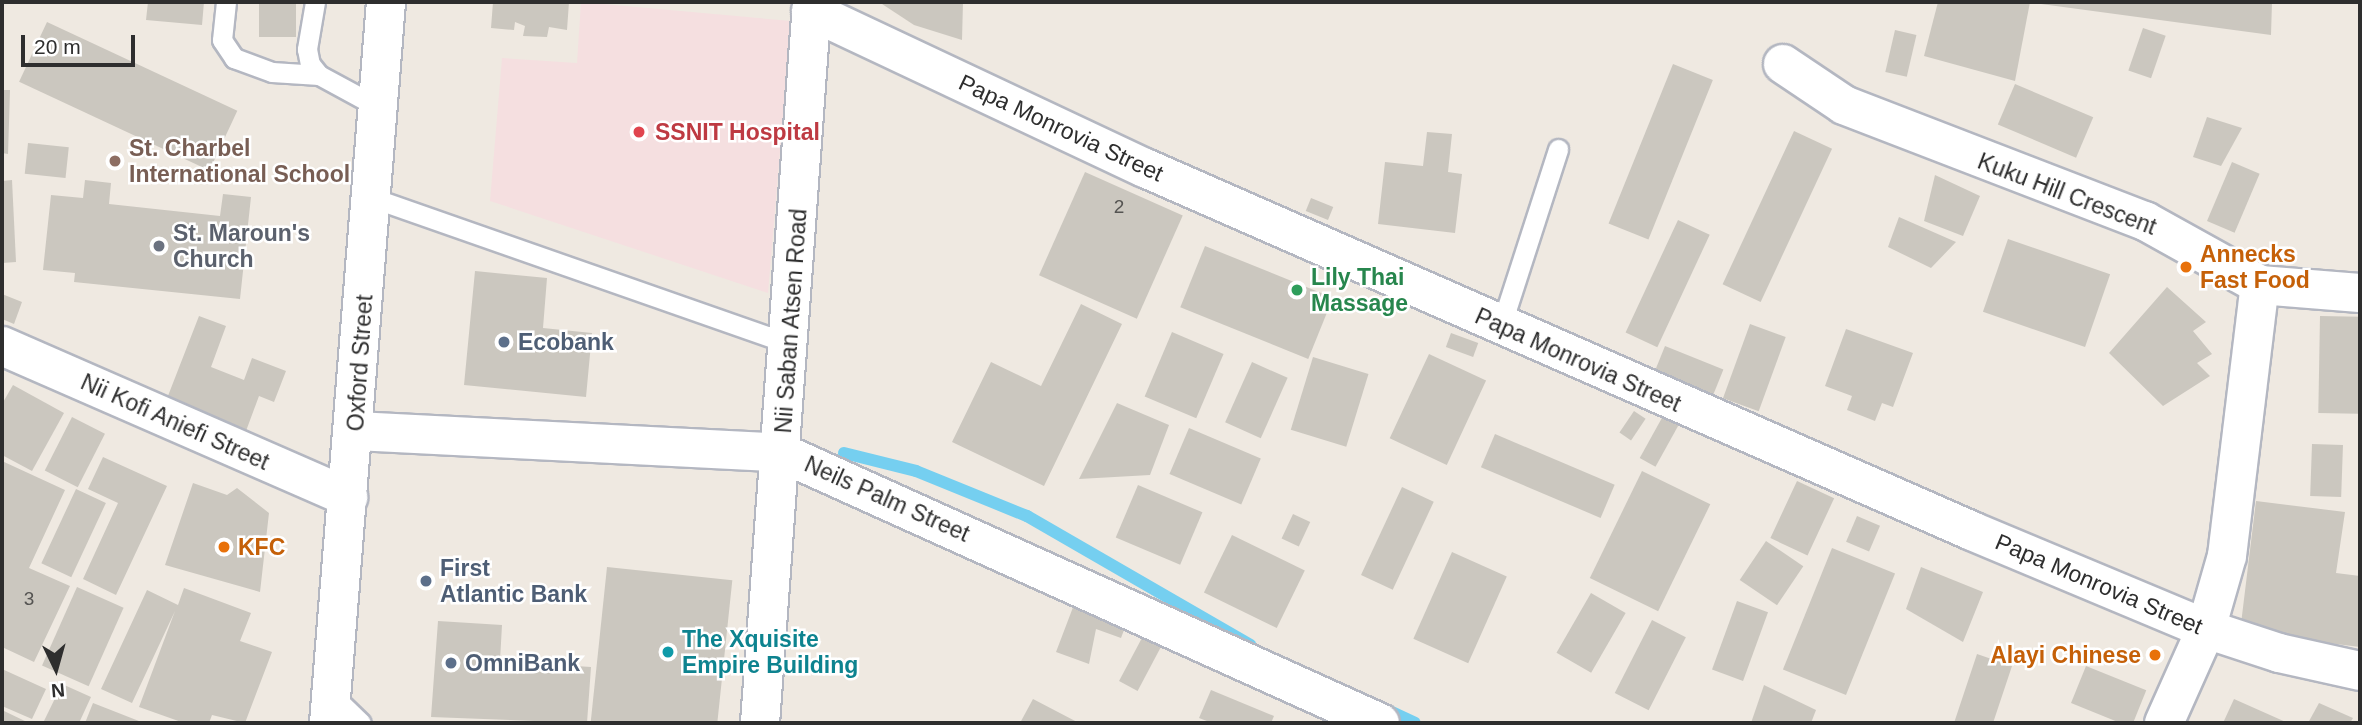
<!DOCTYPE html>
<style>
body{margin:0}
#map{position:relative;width:2362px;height:725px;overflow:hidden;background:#efe9e1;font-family:Helvetica,sans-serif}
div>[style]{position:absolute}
.medical>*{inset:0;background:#f5dfe0}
.stream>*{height:12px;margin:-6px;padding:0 6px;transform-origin:6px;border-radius:6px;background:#75cff0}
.building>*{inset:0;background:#cbc7bf;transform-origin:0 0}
.roads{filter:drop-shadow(2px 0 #b4b7c1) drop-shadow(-2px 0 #b4b7c1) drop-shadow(0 2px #b4b7c1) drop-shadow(0 -2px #b4b7c1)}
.lane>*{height:19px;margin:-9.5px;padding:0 9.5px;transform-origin:9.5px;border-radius:9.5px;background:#fff}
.street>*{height:38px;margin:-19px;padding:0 19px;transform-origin:19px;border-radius:19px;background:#fff}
.secondary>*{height:38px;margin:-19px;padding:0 19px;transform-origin:19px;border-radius:19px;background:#fff}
.dots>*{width:19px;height:19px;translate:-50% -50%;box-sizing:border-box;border:4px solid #fff;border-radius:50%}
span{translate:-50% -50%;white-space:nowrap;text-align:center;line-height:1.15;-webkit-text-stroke:5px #fff;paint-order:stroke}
.number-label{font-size:19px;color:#555452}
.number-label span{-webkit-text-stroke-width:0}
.street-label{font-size:23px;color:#2e2e2e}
.health-label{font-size:23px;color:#be3a42;font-weight:700}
.left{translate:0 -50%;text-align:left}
.education-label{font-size:23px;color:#785e54;font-weight:700}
.worship-label{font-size:23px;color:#5b616d;font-weight:700}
.food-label{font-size:23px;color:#c56008;font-weight:700}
.right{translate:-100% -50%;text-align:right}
.leisure-label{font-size:23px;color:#27864d;font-weight:700}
.service-label{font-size:23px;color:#4e5e75;font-weight:700}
.culture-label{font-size:23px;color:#0d838f;font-weight:700}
.frame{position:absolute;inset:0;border:4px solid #2e2e2e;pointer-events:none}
.north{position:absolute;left:21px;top:634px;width:70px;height:70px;-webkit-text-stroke:5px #fff;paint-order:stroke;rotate:175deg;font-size:19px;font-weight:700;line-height:28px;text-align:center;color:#2e2e2e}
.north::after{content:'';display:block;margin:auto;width:24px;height:32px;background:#2e2e2e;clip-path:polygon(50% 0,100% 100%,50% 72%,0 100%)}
.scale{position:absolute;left:21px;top:35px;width:114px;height:32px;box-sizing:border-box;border:4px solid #2e2e2e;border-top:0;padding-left:9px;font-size:21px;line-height:24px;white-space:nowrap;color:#2e2e2e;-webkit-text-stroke:5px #fff;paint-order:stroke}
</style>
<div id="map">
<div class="medical">
<div style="clip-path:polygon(581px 2px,791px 21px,768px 293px,490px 201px,502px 58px,577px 63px)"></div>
</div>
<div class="stream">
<div style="left:844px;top:453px;width:74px;rotate:14deg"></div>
<div style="left:916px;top:471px;width:120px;rotate:22.1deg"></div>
<div style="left:1027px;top:516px;width:258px;rotate:30deg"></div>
<div style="left:1383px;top:708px;width:35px;rotate:25deg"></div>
</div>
<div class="building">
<div style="clip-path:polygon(148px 2px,204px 2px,202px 25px,146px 20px)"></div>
<div style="left:259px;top:2px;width:37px;height:35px"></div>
<div style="clip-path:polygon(493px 2px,569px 2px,567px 30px,549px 27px,547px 37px,523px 36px,525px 26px,515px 22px,514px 30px,491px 28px)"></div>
<div style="clip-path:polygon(879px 2px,963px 2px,962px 40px,914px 25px)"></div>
<div style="clip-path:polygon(1938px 2px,2030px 2px,2015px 81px,1924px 56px)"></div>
<div style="clip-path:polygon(2042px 2px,2272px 2px,2271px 35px,2041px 4px)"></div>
<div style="left:47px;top:22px;width:210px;height:66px;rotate:25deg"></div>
<div style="left:2143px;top:28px;width:24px;height:45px;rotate:19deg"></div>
<div style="left:1895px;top:30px;width:22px;height:43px;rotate:13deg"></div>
<div style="left:1673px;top:64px;width:43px;height:172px;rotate:22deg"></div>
<div style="left:2015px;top:84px;width:85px;height:44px;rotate:23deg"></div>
<div style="clip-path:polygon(2px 90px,10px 90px,8px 154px,2px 153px)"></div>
<div style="clip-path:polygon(2207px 117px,2242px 128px,2221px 166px,2193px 157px)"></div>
<div style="left:1794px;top:131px;width:42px;height:169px;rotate:25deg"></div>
<div style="clip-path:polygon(1427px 132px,1452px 134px,1448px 172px,1462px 174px,1455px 233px,1378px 224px,1385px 162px,1423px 166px)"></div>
<div style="left:28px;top:143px;width:41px;height:31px;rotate:6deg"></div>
<div style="left:2232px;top:162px;width:30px;height:64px;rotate:23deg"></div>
<div style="left:1085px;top:172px;width:107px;height:113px;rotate:24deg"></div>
<div style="clip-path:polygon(1935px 175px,1980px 196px,1963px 236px,1924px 221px)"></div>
<div style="clip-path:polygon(12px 180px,16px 262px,2px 263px,2px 181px)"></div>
<div style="clip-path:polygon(85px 180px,111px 183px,109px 204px,220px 216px,223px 194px,251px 197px,240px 299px,74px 282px,75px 273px,43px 270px,51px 195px,83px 198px)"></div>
<div style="left:1311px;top:198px;width:24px;height:14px;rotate:22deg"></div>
<div style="clip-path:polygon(1899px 217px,1956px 242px,1931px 268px,1888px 247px)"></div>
<div style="left:1678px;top:220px;width:35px;height:124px;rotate:25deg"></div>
<div style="left:2008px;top:239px;width:108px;height:77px;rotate:19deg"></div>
<div style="left:1205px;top:246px;width:138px;height:66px;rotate:22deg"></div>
<div style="clip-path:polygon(475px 271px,547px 278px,543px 328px,592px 333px,586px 397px,464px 385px)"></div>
<div style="clip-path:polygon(2167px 287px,2206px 322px,2193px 331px,2212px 354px,2197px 363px,2210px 376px,2163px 406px,2109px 353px)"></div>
<div style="clip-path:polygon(2px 294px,22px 302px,14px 324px,2px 319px)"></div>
<div style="clip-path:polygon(1081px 304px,1122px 324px,1044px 486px,952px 442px,991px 362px,1041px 386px)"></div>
<div style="clip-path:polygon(199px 316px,226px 326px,211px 367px,244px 380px,252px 358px,286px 371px,274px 402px,259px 396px,246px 431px,166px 401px)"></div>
<div style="left:2320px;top:316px;width:40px;height:97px;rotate:1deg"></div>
<div style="left:1750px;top:324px;width:38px;height:79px;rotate:20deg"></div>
<div style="clip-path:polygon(1846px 329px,1913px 353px,1893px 407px,1882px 403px,1875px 421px,1847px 410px,1852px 396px,1825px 386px)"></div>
<div style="left:1172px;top:332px;width:56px;height:70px;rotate:23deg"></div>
<div style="left:1451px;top:333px;width:29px;height:15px;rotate:20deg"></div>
<div style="left:1665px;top:346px;width:63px;height:32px;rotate:22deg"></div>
<div style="left:1429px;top:354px;width:63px;height:93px;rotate:25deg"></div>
<div style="left:1313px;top:357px;width:58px;height:76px;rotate:17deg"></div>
<div style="left:1252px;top:362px;width:39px;height:66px;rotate:24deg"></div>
<div style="clip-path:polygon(13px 385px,64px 413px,32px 471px,2px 455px,2px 404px)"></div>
<div style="clip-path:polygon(1117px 403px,1169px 425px,1150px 475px,1079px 479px)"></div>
<div style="left:1634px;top:411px;width:14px;height:26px;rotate:34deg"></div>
<div style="left:1663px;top:416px;width:18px;height:48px;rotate:29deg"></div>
<div style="left:72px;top:417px;width:37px;height:60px;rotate:27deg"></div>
<div style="left:1189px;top:428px;width:78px;height:50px;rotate:23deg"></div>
<div style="left:1495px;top:434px;width:130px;height:36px;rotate:23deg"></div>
<div style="left:2312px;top:444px;width:31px;height:52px;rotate:2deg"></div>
<div style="clip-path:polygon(103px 457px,167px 486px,116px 595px,83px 579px,118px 503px,88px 489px)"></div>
<div style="clip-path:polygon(2px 461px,65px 490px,29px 568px,70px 586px,34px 662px,2px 647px)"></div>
<div style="left:1642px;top:471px;width:76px;height:119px;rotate:26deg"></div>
<div style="left:1797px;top:481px;width:41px;height:63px;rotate:25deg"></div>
<div style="clip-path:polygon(193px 483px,227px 495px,237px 488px,269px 513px,260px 592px,165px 565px)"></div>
<div style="left:1138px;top:485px;width:70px;height:57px;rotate:23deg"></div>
<div style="left:1402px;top:487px;width:35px;height:97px;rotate:25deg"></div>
<div style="left:76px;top:489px;width:33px;height:82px;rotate:25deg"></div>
<div style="clip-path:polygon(2256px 501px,2345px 512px,2336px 573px,2360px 576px,2360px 647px,2240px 632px)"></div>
<div style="left:1293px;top:514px;width:19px;height:27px;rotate:25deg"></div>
<div style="left:1857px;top:516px;width:25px;height:28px;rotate:23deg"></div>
<div style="left:1232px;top:535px;width:81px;height:64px;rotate:26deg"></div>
<div style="left:1766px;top:541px;width:45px;height:47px;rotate:34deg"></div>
<div style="left:1832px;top:548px;width:68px;height:131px;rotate:22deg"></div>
<div style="left:1452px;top:552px;width:60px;height:95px;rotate:24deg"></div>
<div style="left:607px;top:567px;width:126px;height:156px;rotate:6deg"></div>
<div style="clip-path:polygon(1921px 567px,1983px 592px,1963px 642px,1906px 609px)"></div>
<div style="left:77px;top:587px;width:51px;height:86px;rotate:24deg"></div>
<div style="clip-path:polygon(184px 588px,251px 613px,240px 641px,272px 652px,245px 723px,212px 715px,209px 723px,184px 723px,139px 707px,175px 611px,132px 703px,101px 689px,147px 590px,178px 605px)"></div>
<div style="left:1591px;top:593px;width:40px;height:69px;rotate:30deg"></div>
<div style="left:1737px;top:601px;width:33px;height:73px;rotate:20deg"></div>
<div style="clip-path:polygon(1075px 602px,1127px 622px,1121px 638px,1096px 629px,1089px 664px,1056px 652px)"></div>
<div style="left:1652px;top:620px;width:38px;height:82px;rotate:27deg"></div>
<div style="clip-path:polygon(438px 621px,502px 625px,500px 661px,591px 667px,587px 723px,431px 717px)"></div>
<div style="left:1143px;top:636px;width:21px;height:51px;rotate:28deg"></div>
<div style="clip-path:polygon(1977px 654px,2012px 666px,1993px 723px,1954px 723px)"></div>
<div style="left:2086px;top:666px;width:65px;height:40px;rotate:22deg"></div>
<div style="clip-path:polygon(2px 669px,46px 689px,32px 719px,2px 706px)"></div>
<div style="clip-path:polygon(62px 684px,91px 697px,79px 723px,43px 723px)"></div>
<div style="clip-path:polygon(1764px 685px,1816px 710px,1811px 723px,1751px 723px)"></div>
<div style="clip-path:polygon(1211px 690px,1274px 716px,1271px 723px,1212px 723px,1199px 718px)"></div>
<div style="clip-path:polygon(1033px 699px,1079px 723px,1020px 723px)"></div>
<div style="clip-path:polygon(2234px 699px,2288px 723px,2223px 723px)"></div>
<div style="clip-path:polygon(93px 703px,144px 723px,85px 723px)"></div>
<div style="clip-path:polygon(2319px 703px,2353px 718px,2350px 723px,2308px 723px)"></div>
<div style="clip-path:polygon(2px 710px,29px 723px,2px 723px)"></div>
</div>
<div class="roads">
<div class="lane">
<div style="left:226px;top:2px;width:38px;rotate:96deg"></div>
<div style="left:222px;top:40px;width:22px;rotate:56deg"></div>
<div style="left:234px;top:58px;width:40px;rotate:20.2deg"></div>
<div style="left:272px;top:72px;width:47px;rotate:3.7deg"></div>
<div style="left:315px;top:2px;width:48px;rotate:99.7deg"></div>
<div style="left:307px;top:49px;width:15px;rotate:79deg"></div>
<div style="left:310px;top:64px;width:14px;rotate:51deg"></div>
<div style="left:319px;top:75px;width:69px;rotate:28.4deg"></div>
<div style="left:373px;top:198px;width:441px;rotate:19.3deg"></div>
<div style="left:1501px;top:326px;width:186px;rotate:-72.1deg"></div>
<div style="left:332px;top:695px;width:40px;rotate:44deg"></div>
</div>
<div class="street">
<div style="left:811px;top:11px;width:369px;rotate:25.2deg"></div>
<div style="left:1145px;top:168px;width:903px;rotate:23.7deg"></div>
<div style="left:1972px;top:531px;width:254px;rotate:22.7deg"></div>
<div style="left:2206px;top:629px;width:77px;rotate:18.2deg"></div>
<div style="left:2279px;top:653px;width:83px;rotate:12.5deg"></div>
<div style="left:1783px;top:64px;width:73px;rotate:33.9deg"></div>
<div style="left:1844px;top:105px;width:323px;rotate:21.1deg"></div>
<div style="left:2145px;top:221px;width:132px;rotate:29.1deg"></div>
<div style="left:2260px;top:285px;width:100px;rotate:4.6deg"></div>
<div style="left:2px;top:346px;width:378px;rotate:23.6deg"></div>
<div style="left:355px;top:431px;width:428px;rotate:2.9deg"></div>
<div style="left:782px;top:453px;width:656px;rotate:24.3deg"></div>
<div style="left:760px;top:723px;width:723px;rotate:-85.87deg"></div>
<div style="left:2164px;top:723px;width:103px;rotate:-65.9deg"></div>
<div style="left:2206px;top:629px;width:76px;rotate:-74deg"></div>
<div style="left:2227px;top:556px;width:273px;rotate:-83.1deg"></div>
</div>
<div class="secondary">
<div style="left:329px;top:723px;width:723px;rotate:-85.48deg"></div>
</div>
</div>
<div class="dots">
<div style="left:639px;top:132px;background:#e0444e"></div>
<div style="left:115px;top:161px;background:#8d6e63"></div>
<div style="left:159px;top:246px;background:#6b7280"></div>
<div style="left:2186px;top:267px;background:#e8710a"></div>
<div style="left:1297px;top:290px;background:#2e9e5b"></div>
<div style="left:504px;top:342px;background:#5c6f8a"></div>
<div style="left:224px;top:547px;background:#e8710a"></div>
<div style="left:426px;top:581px;background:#5c6f8a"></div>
<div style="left:668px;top:652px;background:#0f9aa8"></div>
<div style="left:2155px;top:655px;background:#e8710a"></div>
<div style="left:451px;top:663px;background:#5c6f8a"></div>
</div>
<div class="number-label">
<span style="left:1119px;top:207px">2</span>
<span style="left:29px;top:599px">3</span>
</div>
<div class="street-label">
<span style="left:1061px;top:128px;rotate:25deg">Papa Monrovia Street</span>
<span style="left:2067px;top:194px;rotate:21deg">Kuku Hill Crescent</span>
<span style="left:791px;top:321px;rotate:-86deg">Nii Saban Atsen Road</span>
<span style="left:1578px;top:360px;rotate:24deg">Papa Monrovia Street</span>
<span style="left:360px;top:363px;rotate:-86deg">Oxford Street</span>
<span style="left:175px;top:422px;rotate:24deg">Nii Kofi Aniefi Street</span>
<span style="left:887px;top:499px;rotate:24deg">Neils Palm Street</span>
<span style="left:2099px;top:584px;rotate:23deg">Papa Monrovia Street</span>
</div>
<div class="health-label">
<span class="left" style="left:655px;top:132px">SSNIT Hospital</span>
</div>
<div class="education-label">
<span class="left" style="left:129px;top:161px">St. Charbel<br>International School</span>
</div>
<div class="worship-label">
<span class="left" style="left:173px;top:246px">St. Maroun's<br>Church</span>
</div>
<div class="food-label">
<span class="left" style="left:2200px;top:267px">Annecks<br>Fast Food</span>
<span class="left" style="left:238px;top:547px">KFC</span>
<span class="right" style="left:2141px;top:655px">Alayi Chinese</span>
</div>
<div class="leisure-label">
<span class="left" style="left:1311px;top:290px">Lily Thai<br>Massage</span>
</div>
<div class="service-label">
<span class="left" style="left:518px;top:342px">Ecobank</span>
<span class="left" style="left:440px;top:581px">First<br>Atlantic Bank</span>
<span class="left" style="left:465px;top:663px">OmniBank</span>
</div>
<div class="culture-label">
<span class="left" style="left:682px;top:652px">The Xquisite<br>Empire Building</span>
</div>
<div class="frame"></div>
<div class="north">N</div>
<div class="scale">20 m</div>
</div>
